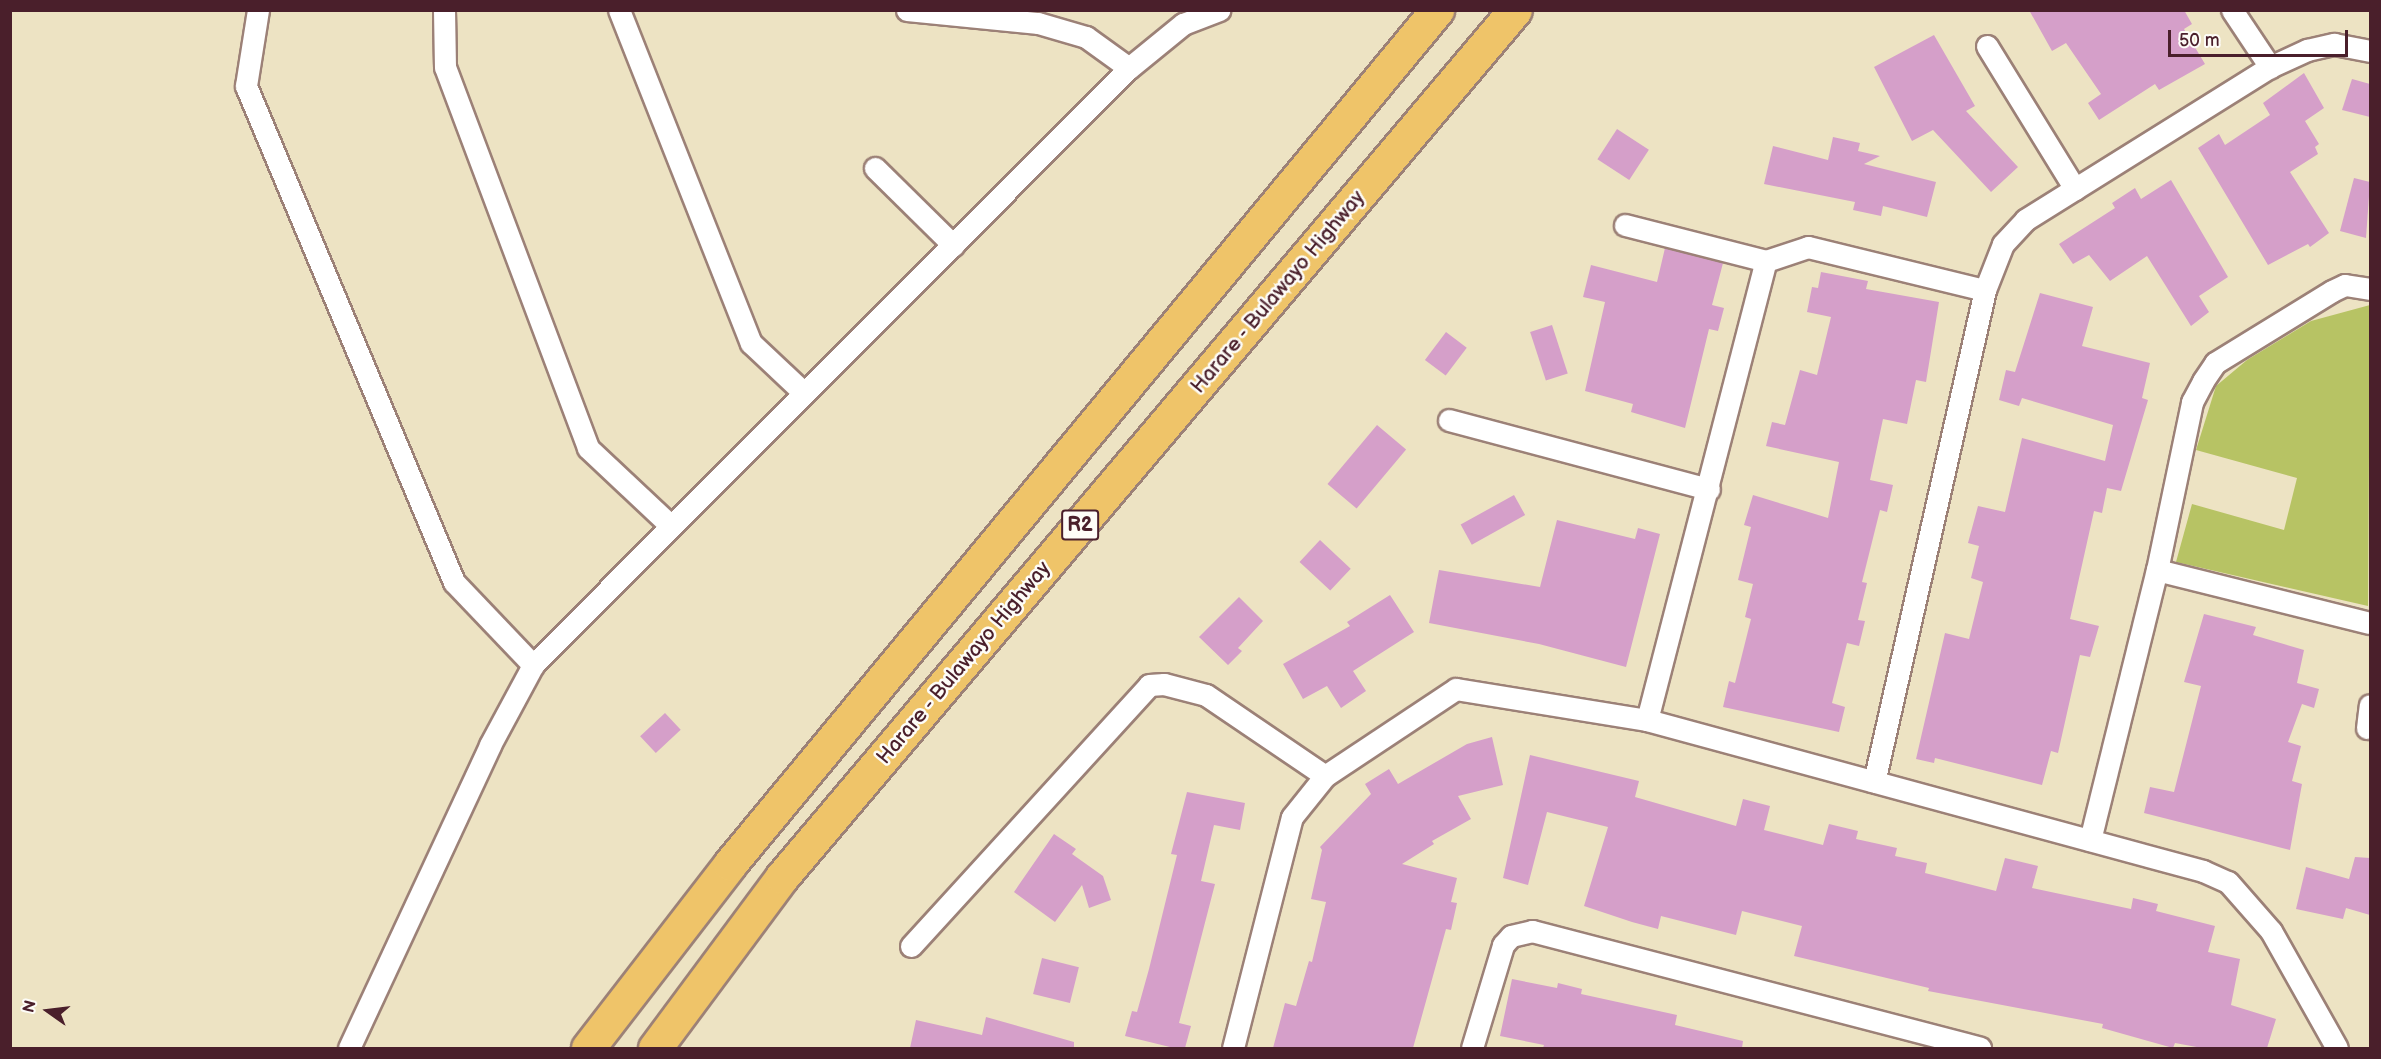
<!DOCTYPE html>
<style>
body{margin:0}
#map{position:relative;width:2381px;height:1059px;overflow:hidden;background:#ede3c3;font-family:"Balsamiq Sans",sans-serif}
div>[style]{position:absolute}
.green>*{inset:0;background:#b7c364}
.building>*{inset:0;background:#d59fc9;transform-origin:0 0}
.roads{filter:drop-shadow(2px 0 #9c8177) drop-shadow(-2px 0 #9c8177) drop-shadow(0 2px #9c8177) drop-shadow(0 -2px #9c8177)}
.minor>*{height:21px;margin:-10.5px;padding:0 10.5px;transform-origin:10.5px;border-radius:10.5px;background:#fff}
.trunk>*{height:33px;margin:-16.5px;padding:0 16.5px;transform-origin:16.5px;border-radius:16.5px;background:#efc469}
span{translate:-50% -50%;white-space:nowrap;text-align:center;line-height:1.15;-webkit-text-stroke:5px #fdfcf7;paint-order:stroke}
.shield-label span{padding:2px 4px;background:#fdfcf7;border:2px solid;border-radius:4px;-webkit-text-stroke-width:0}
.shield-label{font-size:20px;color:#4a1f2b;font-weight:700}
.street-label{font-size:21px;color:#4a1f2b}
.frame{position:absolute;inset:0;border:12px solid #4a1f2b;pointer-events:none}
.north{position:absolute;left:18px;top:981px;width:60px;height:60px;-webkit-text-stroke:4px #fdfcf7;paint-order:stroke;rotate:284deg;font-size:16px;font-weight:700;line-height:24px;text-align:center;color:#4a1f2b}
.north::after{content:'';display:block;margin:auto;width:21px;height:27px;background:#4a1f2b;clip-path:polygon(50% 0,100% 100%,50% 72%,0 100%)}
.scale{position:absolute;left:2168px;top:30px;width:180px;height:27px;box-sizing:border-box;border:3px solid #4a1f2b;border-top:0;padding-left:8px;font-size:18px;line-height:21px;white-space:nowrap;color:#4a1f2b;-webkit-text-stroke:4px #fdfcf7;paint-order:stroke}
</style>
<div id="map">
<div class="green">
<div style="clip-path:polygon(2370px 305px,2368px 606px,2176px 562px,2192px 504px,2284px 530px,2297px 478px,2196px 450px,2216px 386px,2247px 360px,2311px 321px)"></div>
</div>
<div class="building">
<div style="clip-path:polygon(2029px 10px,2184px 10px,2192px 24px,2184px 29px,2205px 64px,2159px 90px,2155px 84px,2099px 120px,2088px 103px,2101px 94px,2066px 43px,2052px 51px)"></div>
<div style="clip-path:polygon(1934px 35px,1975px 106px,1966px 111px,2018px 167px,1991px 192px,1933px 130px,1912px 141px,1874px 67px)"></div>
<div style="clip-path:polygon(2304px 73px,2324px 108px,2305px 121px,2319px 144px,2315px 147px,2318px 154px,2290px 172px,2329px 233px,2310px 247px,2308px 244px,2268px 265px,2198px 148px,2219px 134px,2225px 145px,2270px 115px,2263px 103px)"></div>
<div style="clip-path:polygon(2352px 79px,2370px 84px,2370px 117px,2342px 110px)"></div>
<div style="left:1617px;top:129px;width:38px;height:36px;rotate:33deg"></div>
<div style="clip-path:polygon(1833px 137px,1860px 143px,1858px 151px,1880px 156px,1864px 164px,1936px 182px,1927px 217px,1883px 206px,1881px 216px,1853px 210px,1855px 202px,1764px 184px,1773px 146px,1828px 160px)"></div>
<div style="clip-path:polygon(2354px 178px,2370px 182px,2366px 238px,2340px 231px)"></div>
<div style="clip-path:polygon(2171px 180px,2228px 277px,2199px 296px,2209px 312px,2191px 326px,2147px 256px,2110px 281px,2089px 255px,2073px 264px,2059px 244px,2115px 208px,2112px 203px,2135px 188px,2141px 199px)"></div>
<div style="clip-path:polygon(1665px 248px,1723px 263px,1712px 305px,1724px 308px,1718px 331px,1709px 329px,1685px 428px,1631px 412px,1633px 404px,1585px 391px,1605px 302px,1583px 297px,1591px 265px,1657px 282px)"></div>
<div style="clip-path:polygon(1821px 272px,1868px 281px,1866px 289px,1939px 302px,1926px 382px,1916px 380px,1907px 424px,1883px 419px,1870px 480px,1893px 485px,1887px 512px,1880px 510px,1862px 582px,1867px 583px,1858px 620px,1865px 621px,1859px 646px,1847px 643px,1832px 703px,1845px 707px,1839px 732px,1723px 707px,1729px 681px,1735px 683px,1751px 619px,1745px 617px,1753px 584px,1738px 580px,1751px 527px,1744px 525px,1753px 495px,1828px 518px,1839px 462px,1766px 446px,1772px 422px,1785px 425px,1800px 370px,1817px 375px,1831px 317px,1807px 312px,1812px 287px,1818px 288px)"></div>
<div style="clip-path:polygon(2040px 293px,2093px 307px,2082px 346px,2150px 363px,2142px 398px,2148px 400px,2121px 491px,2107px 488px,2102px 513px,2094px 511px,2070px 619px,2099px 626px,2090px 657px,2080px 655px,2058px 753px,2051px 751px,2042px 785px,1935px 758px,1934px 763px,1916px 759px,1945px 633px,1969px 639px,1983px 582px,1971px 578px,1979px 546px,1968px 543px,1978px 506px,2005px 512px,2022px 438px,2105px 461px,2113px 425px,2022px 398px,2019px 406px,1999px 400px,2006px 370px,2015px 372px)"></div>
<div style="left:1552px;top:325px;width:51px;height:23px;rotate:72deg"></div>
<div style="left:1446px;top:332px;width:26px;height:35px;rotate:37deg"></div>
<div style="left:1377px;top:425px;width:38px;height:77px;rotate:40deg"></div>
<div style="left:1514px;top:495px;width:23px;height:61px;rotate:61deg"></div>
<div style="clip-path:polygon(1557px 520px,1635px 539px,1638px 528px,1660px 534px,1626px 667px,1539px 644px,1429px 623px,1439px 570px,1540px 587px)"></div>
<div style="left:1320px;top:540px;width:42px;height:30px;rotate:43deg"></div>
<div style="clip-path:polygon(1390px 595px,1414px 632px,1353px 671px,1366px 691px,1341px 708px,1327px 686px,1303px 699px,1283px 664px,1350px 626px,1347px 622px)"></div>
<div style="clip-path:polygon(1239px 597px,1263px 621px,1238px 648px,1242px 651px,1228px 665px,1199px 637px)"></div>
<div style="clip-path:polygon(2204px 614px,2256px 627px,2253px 635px,2304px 650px,2297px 683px,2319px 689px,2314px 708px,2302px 704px,2288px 742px,2301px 746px,2292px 781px,2302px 784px,2290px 850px,2144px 813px,2150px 787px,2174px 792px,2201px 686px,2184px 682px)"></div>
<div style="left:665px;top:713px;width:23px;height:34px;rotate:47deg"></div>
<div style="clip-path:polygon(1492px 737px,1503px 785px,1458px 796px,1471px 819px,1432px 841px,1434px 844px,1402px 864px,1457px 878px,1451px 902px,1457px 903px,1451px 930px,1446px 929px,1413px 1048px,1273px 1048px,1285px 1003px,1296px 1006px,1309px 961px,1312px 962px,1326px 902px,1311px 899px,1322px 850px,1320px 847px,1371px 794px,1365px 784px,1389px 769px,1398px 784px,1467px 744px)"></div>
<div style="clip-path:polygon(1530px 755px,1639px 781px,1635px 797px,1736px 826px,1743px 799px,1770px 806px,1764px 830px,1823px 845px,1829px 824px,1858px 831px,1856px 839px,1897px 848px,1895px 856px,1927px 863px,1925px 873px,1996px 891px,2005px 858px,2038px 866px,2032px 888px,2131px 909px,2133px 898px,2158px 904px,2156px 911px,2215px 926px,2208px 952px,2240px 959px,2231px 1005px,2276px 1019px,2267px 1048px,2202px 1048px,2175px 1043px,2173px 1048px,2102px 1028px,2103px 1024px,1928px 991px,1929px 988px,1794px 956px,1802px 926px,1742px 911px,1736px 935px,1661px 916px,1658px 929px,1632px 922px,1584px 906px,1608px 827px,1547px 812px,1528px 885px,1503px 878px)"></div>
<div style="clip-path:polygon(1187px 792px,1245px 803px,1240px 830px,1214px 825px,1201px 881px,1215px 884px,1179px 1023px,1191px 1026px,1185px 1048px,1174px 1048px,1125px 1036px,1132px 1011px,1137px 1012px,1149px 969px,1177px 855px,1171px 854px)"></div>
<div style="clip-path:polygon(1054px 834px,1076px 849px,1072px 854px,1103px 876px,1111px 900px,1089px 908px,1082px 885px,1055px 922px,1014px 892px)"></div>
<div style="clip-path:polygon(2355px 857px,2370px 858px,2370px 915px,2346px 908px,2343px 919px,2296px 909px,2306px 867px,2349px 879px)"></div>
<div style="left:1042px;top:958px;width:38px;height:37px;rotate:14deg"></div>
<div style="clip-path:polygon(1512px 979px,1557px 988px,1558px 983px,1582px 989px,1581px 994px,1677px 1015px,1675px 1025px,1743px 1041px,1742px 1048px,1543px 1048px,1544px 1045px,1500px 1036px)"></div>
<div style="clip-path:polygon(986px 1017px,1074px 1042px,1074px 1048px,910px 1048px,916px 1020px,982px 1035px)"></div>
</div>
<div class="roads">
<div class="minor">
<div style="left:258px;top:10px;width:77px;rotate:99deg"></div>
<div style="left:246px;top:86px;width:538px;rotate:67.25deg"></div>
<div style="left:454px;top:582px;width:115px;rotate:46.4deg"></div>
<div style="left:444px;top:10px;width:57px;rotate:89deg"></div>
<div style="left:445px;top:67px;width:407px;rotate:69.4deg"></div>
<div style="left:588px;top:448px;width:114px;rotate:43.2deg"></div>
<div style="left:619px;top:10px;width:358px;rotate:68.4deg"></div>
<div style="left:751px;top:343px;width:73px;rotate:43.3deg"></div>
<div style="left:907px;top:10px;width:132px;rotate:5.7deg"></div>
<div style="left:1038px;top:23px;width:50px;rotate:16.3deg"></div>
<div style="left:1086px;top:37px;width:53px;rotate:35.8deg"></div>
<div style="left:2232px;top:10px;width:69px;rotate:56.3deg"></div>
<div style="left:1987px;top:46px;width:168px;rotate:58.4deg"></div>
<div style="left:875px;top:168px;width:110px;rotate:44.6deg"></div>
<div style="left:1625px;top:225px;width:146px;rotate:14.3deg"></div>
<div style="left:1985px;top:290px;width:49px;rotate:-68.6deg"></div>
<div style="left:2003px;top:244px;width:33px;rotate:-47deg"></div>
<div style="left:2025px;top:220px;width:289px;rotate:-32deg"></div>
<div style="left:2270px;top:67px;width:41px;rotate:-24.7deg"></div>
<div style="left:2307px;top:50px;width:28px;rotate:-13deg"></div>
<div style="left:2334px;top:44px;width:37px;rotate:11deg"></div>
<div style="left:1449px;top:420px;width:269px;rotate:14.9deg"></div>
<div style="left:2157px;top:570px;width:219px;rotate:14deg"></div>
<div style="left:1647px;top:720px;width:474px;rotate:-75.5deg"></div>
<div style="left:1766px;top:261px;width:44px;rotate:-18.4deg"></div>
<div style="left:1808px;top:247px;width:182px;rotate:13.7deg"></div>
<div style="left:1985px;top:290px;width:504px;rotate:102.71deg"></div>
<div style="left:2367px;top:728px;width:23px;rotate:-83deg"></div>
<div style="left:2090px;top:840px;width:278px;rotate:-76.1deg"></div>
<div style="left:2157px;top:570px;width:172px;rotate:-78.2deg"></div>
<div style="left:2192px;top:402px;width:24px;rotate:-62deg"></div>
<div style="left:2203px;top:381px;width:22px;rotate:-56deg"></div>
<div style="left:2215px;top:363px;width:137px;rotate:-31.6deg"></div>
<div style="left:2332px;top:291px;width:14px;rotate:-25deg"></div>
<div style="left:2345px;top:285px;width:25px;rotate:9deg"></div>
<div style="left:911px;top:946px;width:353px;rotate:-47.6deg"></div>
<div style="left:1149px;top:685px;width:15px;rotate:-4deg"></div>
<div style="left:1164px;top:684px;width:43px;rotate:14.7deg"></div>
<div style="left:1206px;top:695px;width:144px;rotate:34.2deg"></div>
<div style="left:349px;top:1048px;width:334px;rotate:-65deg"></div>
<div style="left:490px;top:745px;width:91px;rotate:-61.7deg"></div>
<div style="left:533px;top:665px;width:844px;rotate:-45.05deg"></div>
<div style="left:1129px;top:68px;width:70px;rotate:-39.2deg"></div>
<div style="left:1183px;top:24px;width:39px;rotate:-21deg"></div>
<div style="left:1233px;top:1048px;width:238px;rotate:-75.7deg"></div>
<div style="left:1292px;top:817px;width:53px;rotate:-51.2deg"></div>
<div style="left:1325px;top:776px;width:157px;rotate:-33.6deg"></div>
<div style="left:1456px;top:689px;width:193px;rotate:9.2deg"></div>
<div style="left:1647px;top:720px;width:576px;rotate:15.19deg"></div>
<div style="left:2203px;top:871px;width:27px;rotate:24deg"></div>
<div style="left:2228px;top:882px;width:65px;rotate:48.7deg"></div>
<div style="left:2271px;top:931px;width:134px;rotate:60.6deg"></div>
<div style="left:1472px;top:1048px;width:108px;rotate:-73.2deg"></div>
<div style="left:1503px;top:945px;width:12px;rotate:-48deg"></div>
<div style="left:1511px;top:936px;width:22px;rotate:-13deg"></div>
<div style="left:1532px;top:931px;width:463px;rotate:14.6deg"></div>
</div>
<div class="trunk">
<div style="left:588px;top:1048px;width:232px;rotate:-52.3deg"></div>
<div style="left:730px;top:864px;width:1109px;rotate:-50.38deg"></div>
<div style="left:655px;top:1048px;width:213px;rotate:-53.4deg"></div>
<div style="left:782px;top:877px;width:1135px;rotate:-49.79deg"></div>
</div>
</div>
<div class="shield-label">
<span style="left:1080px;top:525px">R2</span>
</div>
<div class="street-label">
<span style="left:1278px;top:292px;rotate:-50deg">Harare - Bulawayo Highway</span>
<span style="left:964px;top:663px;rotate:-50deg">Harare - Bulawayo Highway</span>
</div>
<div class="frame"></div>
<div class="north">N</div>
<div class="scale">50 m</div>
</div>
